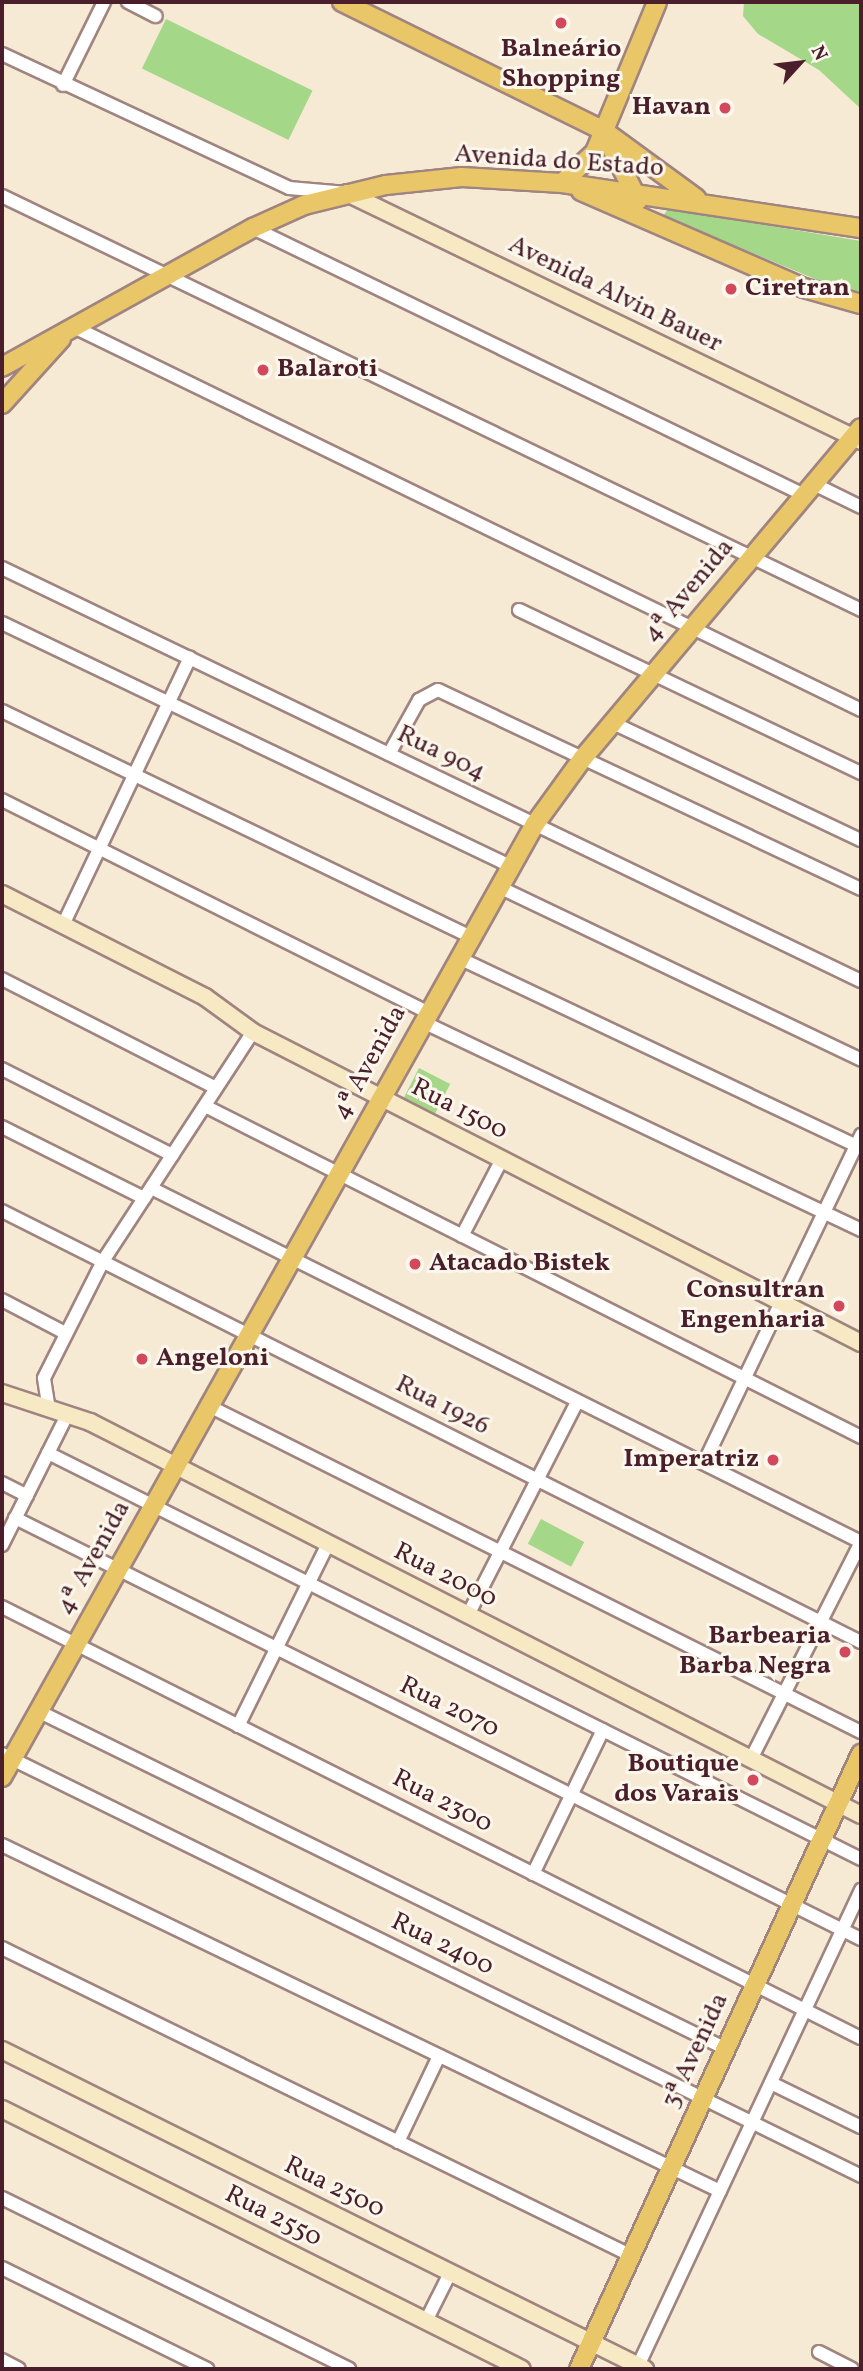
<!DOCTYPE html>
<meta charset="utf-8">
<style>
body{margin:0}
#map{position:relative;width:863px;height:2371px;overflow:hidden;background:#f7ead5;font-family:Vollkorn,serif}
div>[style]{position:absolute}
.green>*{inset:0;background:#a4d787;transform-origin:0 0}
.roads{filter:drop-shadow(2px 0 #a08480) drop-shadow(-2px 0 #a08480) drop-shadow(0 2px #a08480) drop-shadow(0 -2px #a08480)}
.street>*{height:12px;margin:-6px;padding:0 6px;transform-origin:6px;border-radius:6px;background:#fff}
.secondary>*{height:16px;margin:-8px;padding:0 8px;transform-origin:8px;border-radius:8px;background:#f6e9c3}
.primary>*{height:18px;margin:-9px;padding:0 9px;transform-origin:9px;border-radius:9px;background:#e9c769}
.dots>*{width:19px;height:19px;translate:-50% -50%;box-sizing:border-box;border:4px solid #fbf7ec;border-radius:50%}
span{translate:-50% -50%;white-space:nowrap;text-align:center;line-height:1.15;-webkit-text-stroke:6px #fbf7ec;paint-order:stroke}
.poi-label{font-size:26px;color:#4a1f2b;font-weight:700}
.right{translate:-100% -50%;text-align:right}
.left{translate:0 -50%;text-align:left}
.street-label{font-size:26px;color:#4a1f2b}
.frame{position:absolute;inset:0;border:4px solid #4a1f2b;pointer-events:none}
.north{position:absolute;left:765px;top:28px;width:70px;height:70px;-webkit-text-stroke:5px #fbf7ec;paint-order:stroke;rotate:63deg;font-size:19px;font-weight:700;line-height:28px;text-align:center;color:#4a1f2b}
.north::after{content:'';display:block;margin:auto;width:24px;height:32px;background:#4a1f2b;clip-path:polygon(50% 0,100% 100%,50% 72%,0 100%)}
</style>
<div id="map">
<div class="green">
<div style="clip-path:polygon(744px 2px,861px 2px,861px 109px,819px 70px,758px 34px,743px 16px)"></div>
<div style="left:166px;top:19px;width:163px;height:55px;rotate:26deg"></div>
<div style="clip-path:polygon(668px 209px,861px 241px,861px 298px,663px 216px)"></div>
<div style="left:419px;top:1068px;width:35px;height:33px;rotate:27deg"></div>
<div style="left:541px;top:1519px;width:49px;height:28px;rotate:28deg"></div>
</div>
<div class="roads">
<div class="street">
<div style="left:128px;top:2px;width:31px;rotate:27deg"></div>
<div style="left:2px;top:54px;width:317px;rotate:25deg"></div>
<div style="left:289px;top:188px;width:58px;rotate:4.9deg"></div>
<div style="left:63px;top:85px;width:93px;rotate:-63.7deg"></div>
<div style="left:2px;top:196px;width:954px;rotate:25.73deg"></div>
<div style="left:253px;top:228px;width:612px;rotate:25.85deg"></div>
<div style="left:72px;top:326px;width:877px;rotate:25.95deg"></div>
<div style="left:814px;top:484px;width:52px;rotate:26.1deg"></div>
<div style="left:2px;top:568px;width:953px;rotate:25.68deg"></div>
<div style="left:519px;top:610px;width:379px;rotate:25.5deg"></div>
<div style="left:2px;top:623px;width:563px;rotate:25.56deg"></div>
<div style="left:2px;top:711px;width:521px;rotate:25.73deg"></div>
<div style="left:613px;top:723px;width:274px;rotate:25.3deg"></div>
<div style="left:389px;top:754px;width:62px;rotate:-60.9deg"></div>
<div style="left:419px;top:700px;width:21px;rotate:-28deg"></div>
<div style="left:438px;top:690px;width:467px;rotate:25.2deg"></div>
<div style="left:2px;top:800px;width:477px;rotate:26.5deg"></div>
<div style="left:499px;top:887px;width:401px;rotate:25.5deg"></div>
<div style="left:63px;top:925px;width:296px;rotate:-64.6deg"></div>
<div style="left:459px;top:958px;width:445px;rotate:25.3deg"></div>
<div style="left:2px;top:979px;width:240px;rotate:27deg"></div>
<div style="left:423px;top:1022px;width:485px;rotate:25.4deg"></div>
<div style="left:2px;top:1069px;width:191px;rotate:26.8deg"></div>
<div style="left:205px;top:1106px;width:735px;rotate:26.77deg"></div>
<div style="left:2px;top:1127px;width:159px;rotate:26.6deg"></div>
<div style="left:151px;top:1188px;width:793px;rotate:26.5deg"></div>
<div style="left:2px;top:1211px;width:961px;rotate:26.65deg"></div>
<div style="left:462px;top:1236px;width:87px;rotate:-62.5deg"></div>
<div style="left:2px;top:1300px;width:71px;rotate:27.6deg"></div>
<div style="left:209px;top:1406px;width:729px;rotate:26.57deg"></div>
<div style="left:49px;top:1410px;width:32px;rotate:-99deg"></div>
<div style="left:44px;top:1378px;width:131px;rotate:-63.2deg"></div>
<div style="left:103px;top:1261px;width:274px;rotate:-56.8deg"></div>
<div style="left:48px;top:1453px;width:909px;rotate:26.54deg"></div>
<div style="left:704px;top:1463px;width:364px;rotate:-64.4deg"></div>
<div style="left:2px;top:1483px;width:28px;rotate:27deg"></div>
<div style="left:15px;top:1518px;width:945px;rotate:26.46deg"></div>
<div style="left:2px;top:1545px;width:145px;rotate:-63.4deg"></div>
<div style="left:2px;top:1607px;width:961px;rotate:26.65deg"></div>
<div style="left:468px;top:1615px;width:239px;rotate:-62.9deg"></div>
<div style="left:38px;top:1711px;width:767px;rotate:26.16deg"></div>
<div style="left:238px;top:1726px;width:203px;rotate:-63.7deg"></div>
<div style="left:2px;top:1754px;width:957px;rotate:26.16deg"></div>
<div style="left:751px;top:1759px;width:243px;rotate:-63.1deg"></div>
<div style="left:2px;top:1845px;width:797px;rotate:25.73deg"></div>
<div style="left:533px;top:1874px;width:160px;rotate:-64.1deg"></div>
<div style="left:2px;top:1948px;width:701px;rotate:26.05deg"></div>
<div style="left:771px;top:2083px;width:100px;rotate:26.1deg"></div>
<div style="left:398px;top:2142px;width:95px;rotate:-64.5deg"></div>
<div style="left:2px;top:2198px;width:387px;rotate:26.2deg"></div>
<div style="left:2px;top:2268px;width:229px;rotate:26.2deg"></div>
<div style="left:426px;top:2321px;width:54px;rotate:-63.4deg"></div>
<div style="left:819px;top:2352px;width:37px;rotate:27deg"></div>
<div style="left:2px;top:2360px;width:19px;rotate:28deg"></div>
<div style="left:638px;top:2366px;width:526px;rotate:-64.9deg"></div>
</div>
<div class="secondary">
<div style="left:347px;top:193px;width:571px;rotate:25.76deg"></div>
<div style="left:2px;top:894px;width:228px;rotate:26.9deg"></div>
<div style="left:205px;top:997px;width:59px;rotate:36.1deg"></div>
<div style="left:253px;top:1032px;width:683px;rotate:27.09deg"></div>
<div style="left:2px;top:1393px;width:93px;rotate:18.2deg"></div>
<div style="left:90px;top:1422px;width:865px;rotate:27.01deg"></div>
<div style="left:2px;top:2050px;width:718px;rotate:26.39deg"></div>
<div style="left:2px;top:2109px;width:581px;rotate:26.57deg"></div>
</div>
<div class="primary">
<div style="left:342px;top:2px;width:292px;rotate:26.2deg"></div>
<div style="left:604px;top:131px;width:114px;rotate:36.1deg"></div>
<div style="left:605px;top:135px;width:73px;rotate:63.1deg"></div>
<div style="left:562px;top:183px;width:45px;rotate:-43.2deg"></div>
<div style="left:595px;top:152px;width:162px;rotate:-67.5deg"></div>
<div style="left:581px;top:191px;width:243px;rotate:23.5deg"></div>
<div style="left:804px;top:288px;width:59px;rotate:15.7deg"></div>
<div style="left:2px;top:367px;width:287px;rotate:-29deg"></div>
<div style="left:253px;top:228px;width:56px;rotate:-24.3deg"></div>
<div style="left:304px;top:205px;width:84px;rotate:-13.7deg"></div>
<div style="left:386px;top:185px;width:76px;rotate:-6deg"></div>
<div style="left:462px;top:177px;width:100px;rotate:3.4deg"></div>
<div style="left:562px;top:183px;width:302px;rotate:8.6deg"></div>
<div style="left:2px;top:404px;width:88px;rotate:-47.8deg"></div>
<div style="left:2px;top:1777px;width:1092px;rotate:-60.78deg"></div>
<div style="left:535px;top:824px;width:82px;rotate:-54deg"></div>
<div style="left:583px;top:758px;width:431px;rotate:-49.9deg"></div>
<div style="left:579px;top:2369px;width:677px;rotate:-65.37deg"></div>
</div>
</div>
<div class="dots">
<div style="left:561px;top:23px;background:#d1495b"></div>
<div style="left:725px;top:108px;background:#d1495b"></div>
<div style="left:731px;top:289px;background:#d1495b"></div>
<div style="left:263px;top:370px;background:#d1495b"></div>
<div style="left:415px;top:1264px;background:#d1495b"></div>
<div style="left:839px;top:1306px;background:#d1495b"></div>
<div style="left:142px;top:1359px;background:#d1495b"></div>
<div style="left:773px;top:1460px;background:#d1495b"></div>
<div style="left:845px;top:1652px;background:#d1495b"></div>
<div style="left:753px;top:1780px;background:#d1495b"></div>
</div>
<div class="poi-label">
<span style="left:561px;top:65px">Balneário<br>Shopping</span>
<span class="right" style="left:711px;top:108px">Havan</span>
<span class="left" style="left:745px;top:289px">Ciretran</span>
<span class="left" style="left:277px;top:370px">Balaroti</span>
<span class="left" style="left:429px;top:1264px">Atacado Bistek</span>
<span class="right" style="left:825px;top:1306px">Consultran<br>Engenharia</span>
<span class="left" style="left:156px;top:1359px">Angeloni</span>
<span class="right" style="left:759px;top:1460px">Imperatriz</span>
<span class="right" style="left:831px;top:1652px">Barbearia<br>Barba Negra</span>
<span class="right" style="left:739px;top:1780px">Boutique<br>dos Varais</span>
</div>
<div class="street-label">
<span style="left:559px;top:162px;rotate:4deg">Avenida do Estado</span>
<span style="left:615px;top:295px;rotate:26deg">Avenida Alvin Bauer</span>
<span style="left:689px;top:591px;rotate:-50deg">4ª Avenida</span>
<span style="left:441px;top:754px;rotate:26deg">Rua 904</span>
<span style="left:370px;top:1063px;rotate:-61deg">4ª Avenida</span>
<span style="left:459px;top:1110px;rotate:27deg">Rua 1500</span>
<span style="left:442px;top:1406px;rotate:27deg">Rua 1926</span>
<span style="left:94px;top:1558px;rotate:-61deg">4ª Avenida</span>
<span style="left:445px;top:1576px;rotate:27deg">Rua 2000</span>
<span style="left:449px;top:1708px;rotate:26deg">Rua 2070</span>
<span style="left:442px;top:1802px;rotate:27deg">Rua 2300</span>
<span style="left:442px;top:1945px;rotate:26deg">Rua 2400</span>
<span style="left:696px;top:2051px;rotate:-65deg">3ª Avenida</span>
<span style="left:334px;top:2188px;rotate:26deg">Rua 2500</span>
<span style="left:273px;top:2217px;rotate:27deg">Rua 2550</span>
</div>
<div class="frame"></div>
<div class="north">N</div>
</div>
